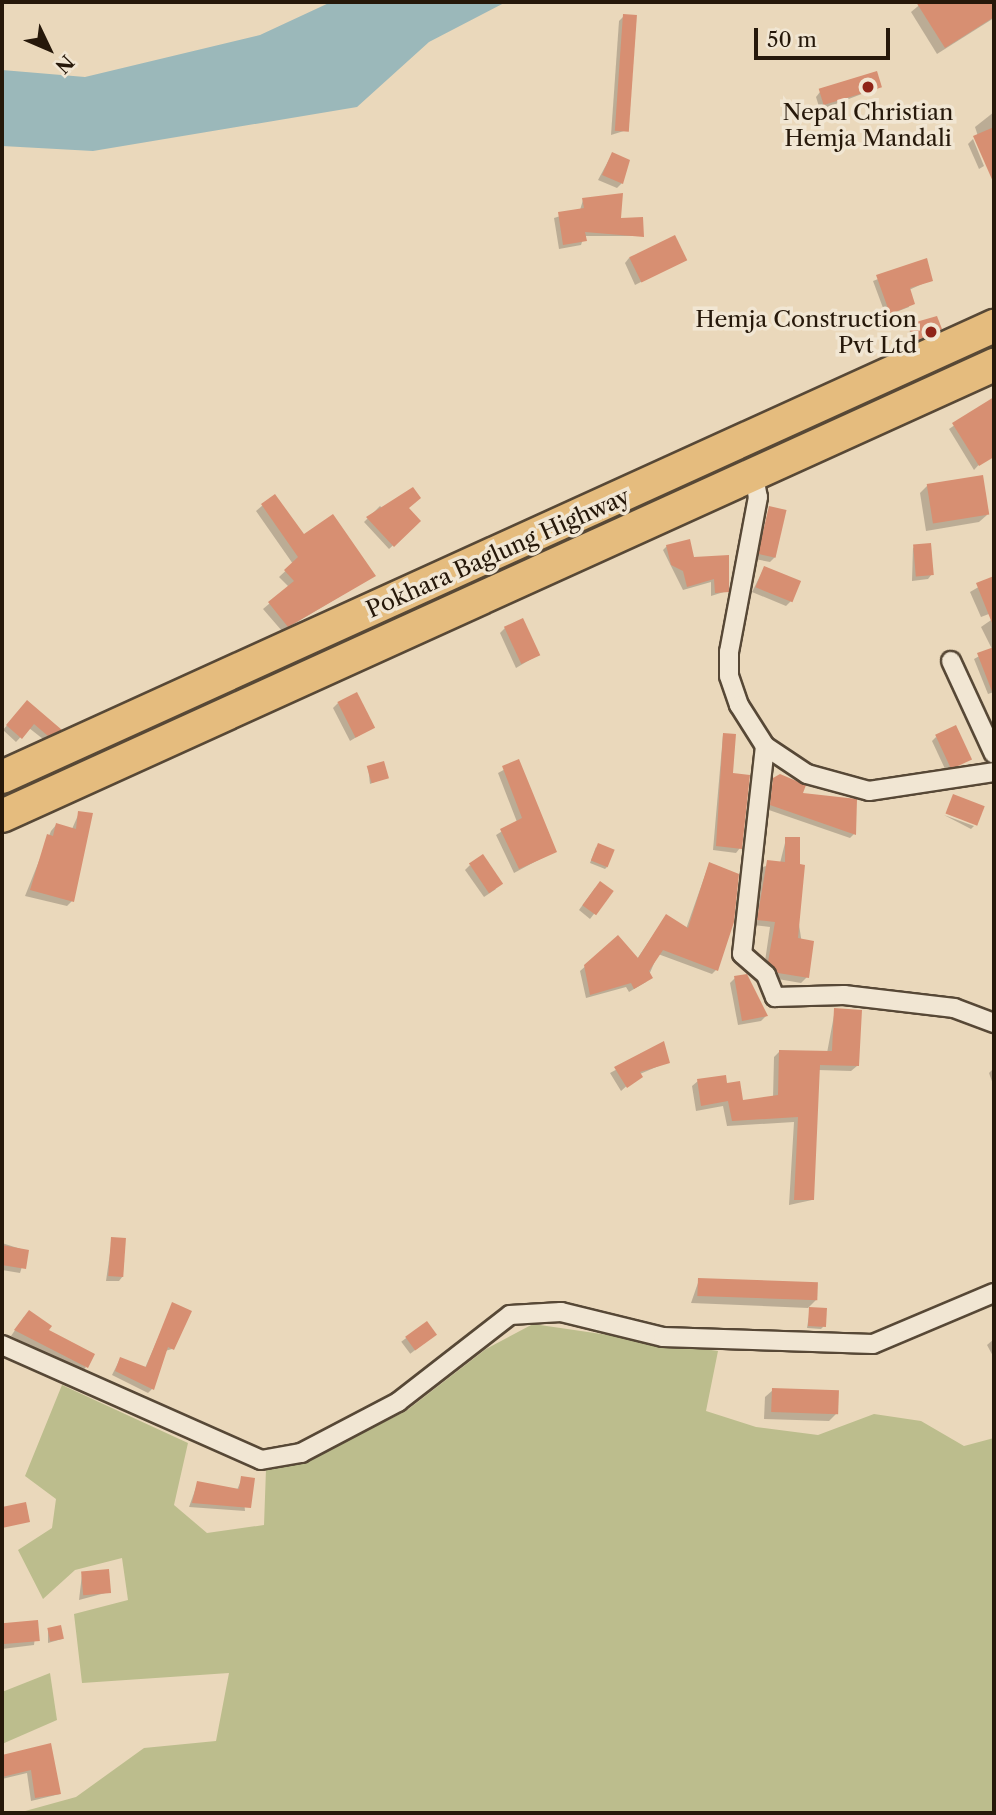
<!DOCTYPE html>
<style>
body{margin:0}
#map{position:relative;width:996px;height:1815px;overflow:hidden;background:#ead8bb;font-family:"Libre Caslon Text",serif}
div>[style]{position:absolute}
.green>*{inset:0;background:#bcbd8d}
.water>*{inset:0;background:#9bb8ba}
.shadow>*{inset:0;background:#0003;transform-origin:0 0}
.building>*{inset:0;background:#d78f72;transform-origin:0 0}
.roads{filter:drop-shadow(2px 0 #574836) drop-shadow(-2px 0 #574836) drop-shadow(0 2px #574836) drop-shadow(0 -2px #574836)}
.street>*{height:18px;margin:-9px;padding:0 9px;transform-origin:9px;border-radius:9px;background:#f1e6d3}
.highway>*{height:32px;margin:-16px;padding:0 16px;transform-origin:16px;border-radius:16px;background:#e5bc7e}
.dots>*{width:19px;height:19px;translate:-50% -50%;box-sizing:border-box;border:4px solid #f1e6d3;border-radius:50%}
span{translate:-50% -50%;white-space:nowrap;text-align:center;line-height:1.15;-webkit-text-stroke:7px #f1e6d3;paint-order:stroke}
.poi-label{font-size:23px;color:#26180a}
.right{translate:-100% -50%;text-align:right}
.street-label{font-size:23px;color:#26180a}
.frame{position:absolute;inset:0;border:4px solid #26180a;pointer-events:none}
.north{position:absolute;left:14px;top:14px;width:70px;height:70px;-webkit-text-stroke:5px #f1e6d3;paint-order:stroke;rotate:134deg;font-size:19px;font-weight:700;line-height:28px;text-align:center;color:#26180a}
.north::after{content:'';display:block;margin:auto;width:24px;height:32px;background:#26180a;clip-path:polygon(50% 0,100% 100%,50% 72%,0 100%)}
.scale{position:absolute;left:754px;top:28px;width:136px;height:32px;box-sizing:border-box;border:4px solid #26180a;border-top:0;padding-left:9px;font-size:21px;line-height:24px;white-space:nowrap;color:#26180a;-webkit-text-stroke:5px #f1e6d3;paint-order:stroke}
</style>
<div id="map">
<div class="green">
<div style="clip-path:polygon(533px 1324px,718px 1351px,706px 1411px,756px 1427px,818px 1435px,874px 1414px,921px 1421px,964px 1446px,994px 1438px,994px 1813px,18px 1813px,76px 1797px,144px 1748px,216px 1741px,229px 1673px,82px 1683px,74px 1614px,128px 1600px,122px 1558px,75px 1570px,43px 1599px,18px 1550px,52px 1528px,56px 1499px,25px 1476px,62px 1385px,188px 1443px,174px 1505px,207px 1533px,264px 1525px,266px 1469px,319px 1455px,406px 1411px,486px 1349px)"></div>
<div style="clip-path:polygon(50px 1673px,57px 1720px,2px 1744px,2px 1692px)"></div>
</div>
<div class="water">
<div style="clip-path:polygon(331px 2px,506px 2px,429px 42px,357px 107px,93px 151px,2px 146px,2px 70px,85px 77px,260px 35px)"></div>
</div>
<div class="shadow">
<div style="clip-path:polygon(923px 2px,994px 2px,994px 18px,937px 54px,911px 12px)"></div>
<div style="clip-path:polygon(624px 16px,627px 130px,611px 135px,619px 21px)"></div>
<div style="clip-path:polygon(880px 87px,820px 110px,816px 97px,820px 92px)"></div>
<div style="clip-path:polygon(994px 112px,994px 160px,987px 164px,975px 127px)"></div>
<div style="clip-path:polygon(973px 139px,984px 166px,979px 169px,968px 144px)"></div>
<div style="clip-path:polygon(612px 154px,622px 183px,617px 188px,598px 180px)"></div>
<div style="clip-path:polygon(583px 200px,619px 220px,642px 236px,584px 236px,581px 245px,559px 249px,554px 218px,580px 210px)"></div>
<div style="clip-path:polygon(629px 258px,684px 260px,635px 285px,625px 263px)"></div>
<div style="clip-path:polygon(925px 261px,931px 280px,909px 290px,909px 307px,886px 316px,873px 281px)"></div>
<div style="clip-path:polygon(910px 326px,940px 329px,909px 346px)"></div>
<div style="clip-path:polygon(994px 398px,994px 448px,974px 470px,949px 429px)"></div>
<div style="clip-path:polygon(928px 485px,987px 515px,979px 522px,926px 531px,920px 493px)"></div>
<div style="clip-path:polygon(263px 505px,303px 536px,374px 576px,282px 631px,263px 609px,289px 587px,279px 577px,293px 564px,256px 511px)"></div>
<div style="clip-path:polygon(380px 506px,385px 511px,407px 508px,419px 521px,389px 549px,364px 522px)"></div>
<div style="clip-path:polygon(770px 508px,775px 557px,770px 562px,755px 559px)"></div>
<div style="clip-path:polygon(667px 546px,693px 559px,728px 557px,727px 591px,711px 596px,711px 582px,683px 590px,663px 550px)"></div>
<div style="clip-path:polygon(913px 547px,932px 574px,928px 579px,912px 581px)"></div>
<div style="clip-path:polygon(764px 568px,791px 601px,786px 606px,752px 592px)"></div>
<div style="clip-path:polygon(994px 578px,994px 612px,981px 617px,970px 592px)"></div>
<div style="clip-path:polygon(994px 618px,994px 692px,988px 694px,974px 659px,992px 649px,981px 627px)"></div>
<div style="clip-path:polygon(505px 628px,538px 655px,516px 668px,500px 633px)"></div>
<div style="clip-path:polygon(338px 703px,373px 727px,350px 741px,333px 708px)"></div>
<div style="clip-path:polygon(23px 707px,59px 730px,43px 739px,29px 728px,16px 742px,3px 730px)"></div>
<div style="clip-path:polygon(723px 735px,740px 848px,736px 853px,713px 850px)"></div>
<div style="clip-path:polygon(936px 737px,970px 758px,946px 771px,932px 741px)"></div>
<div style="clip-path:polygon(518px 762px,555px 851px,514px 873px,496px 835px,517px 822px,498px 773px)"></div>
<div style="clip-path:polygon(368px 767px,387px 777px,370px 784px)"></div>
<div style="clip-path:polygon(774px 780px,800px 794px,854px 834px,850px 838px,766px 809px)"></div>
<div style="clip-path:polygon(79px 813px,72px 901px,67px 906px,25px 896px,51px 831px,56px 825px,72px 829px)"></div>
<div style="clip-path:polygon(944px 815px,974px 826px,971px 829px)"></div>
<div style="clip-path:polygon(786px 839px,807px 977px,801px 983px,772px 978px,764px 968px,770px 927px,753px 925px,762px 867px,780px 863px)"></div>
<div style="clip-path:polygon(596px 847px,607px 867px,605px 869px,590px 863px)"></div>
<div style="clip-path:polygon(709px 864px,716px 970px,712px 974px,658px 954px,646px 982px,629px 992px,626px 987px,586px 998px,580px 971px,618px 938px,637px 959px,666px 916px,686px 929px)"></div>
<div style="clip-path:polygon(470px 865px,496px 889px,484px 897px,465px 870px)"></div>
<div style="clip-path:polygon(595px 888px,611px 892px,590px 919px,579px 910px)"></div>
<div style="clip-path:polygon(735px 978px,766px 1016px,761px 1021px,738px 1025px,730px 983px)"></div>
<div style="clip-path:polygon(835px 1010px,857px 1066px,851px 1071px,818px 1070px,812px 1200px,789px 1205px,794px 1122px,727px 1126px,723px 1106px,696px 1111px,692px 1086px,698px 1081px,725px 1085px,741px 1102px,773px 1098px,774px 1057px,779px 1052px,827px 1053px)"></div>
<div style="clip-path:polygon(663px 1044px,668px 1062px,640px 1074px,621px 1091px,610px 1073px)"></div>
<div style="clip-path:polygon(994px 1068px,994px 1087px,989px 1073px)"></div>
<div style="clip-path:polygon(112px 1239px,123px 1276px,119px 1281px,106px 1281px)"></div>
<div style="clip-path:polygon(2px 1243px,27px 1251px,20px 1273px,2px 1270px)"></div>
<div style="clip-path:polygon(699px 1280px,816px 1300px,808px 1308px,691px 1303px)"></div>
<div style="clip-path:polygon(173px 1304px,172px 1349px,165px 1351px,152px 1389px,148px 1393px,112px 1375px,120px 1359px,145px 1368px)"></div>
<div style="clip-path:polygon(810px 1309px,823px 1327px,821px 1329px,807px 1328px)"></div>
<div style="clip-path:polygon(24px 1317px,46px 1331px,86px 1367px,82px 1372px,11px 1336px)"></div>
<div style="left:426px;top:1323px;width:15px;height:31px;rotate:53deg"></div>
<div style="clip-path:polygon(994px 1339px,994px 1358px,987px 1345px)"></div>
<div style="clip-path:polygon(773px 1390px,837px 1413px,829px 1421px,764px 1419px,765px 1397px)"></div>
<div style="clip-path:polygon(242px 1478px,245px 1511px,189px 1507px,198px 1482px,237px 1490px)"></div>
<div style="clip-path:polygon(82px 1574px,109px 1592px,79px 1600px)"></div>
<div style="clip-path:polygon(37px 1622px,34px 1645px,2px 1649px,2px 1626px)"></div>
<div style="clip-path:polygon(48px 1629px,62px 1639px,48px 1643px)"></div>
<div style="clip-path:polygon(49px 1745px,60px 1794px,31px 1801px,27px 1773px,2px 1779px,2px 1757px)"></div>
</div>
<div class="building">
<div style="clip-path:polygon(916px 2px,994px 2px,994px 17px,945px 48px)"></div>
<div style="left:623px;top:14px;width:14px;height:117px;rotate:4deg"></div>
<div style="left:877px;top:71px;width:17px;height:61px;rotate:73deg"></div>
<div style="clip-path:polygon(994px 127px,994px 184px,973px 136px)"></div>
<div style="clip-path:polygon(612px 152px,630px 160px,623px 184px,602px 175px)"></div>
<div style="clip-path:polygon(623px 193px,621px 218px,643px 217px,644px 237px,585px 232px,587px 241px,563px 245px,558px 212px,584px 208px,582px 198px)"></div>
<div style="left:675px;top:235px;width:28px;height:51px;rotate:64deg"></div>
<div style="clip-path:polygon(927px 258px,933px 281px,910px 288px,915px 304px,890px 314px,876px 275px)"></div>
<div style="clip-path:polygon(937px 316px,942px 329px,913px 342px,909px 324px)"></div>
<div style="clip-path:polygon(994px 397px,994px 457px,979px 466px,952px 423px)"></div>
<div style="left:983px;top:475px;width:40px;height:57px;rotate:81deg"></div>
<div style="clip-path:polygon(413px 487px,421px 498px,409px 508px,421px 521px,394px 547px,366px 517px)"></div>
<div style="clip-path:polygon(275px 494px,304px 534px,333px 514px,376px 576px,288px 627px,268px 602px,294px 581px,284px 570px,298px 557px,261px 504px)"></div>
<div style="left:769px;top:506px;width:18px;height:49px;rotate:13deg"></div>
<div style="clip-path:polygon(690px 539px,694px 557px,729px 555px,729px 592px,715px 593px,714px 579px,687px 587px,683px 571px,671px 565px,666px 545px)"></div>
<div style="left:931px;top:543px;width:32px;height:18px;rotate:85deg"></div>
<div style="left:764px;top:566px;width:40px;height:23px;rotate:22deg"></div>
<div style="clip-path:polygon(994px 576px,994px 628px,976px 583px)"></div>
<div style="left:523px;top:618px;width:41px;height:21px;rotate:65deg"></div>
<div style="clip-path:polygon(994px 647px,994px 693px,993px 694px,977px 653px)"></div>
<div style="left:357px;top:692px;width:40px;height:22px;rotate:63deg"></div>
<div style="clip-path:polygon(27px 700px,62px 730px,48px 736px,34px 724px,22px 739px,6px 725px)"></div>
<div style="left:956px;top:725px;width:38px;height:23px;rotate:65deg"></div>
<div style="clip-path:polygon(723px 733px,736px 734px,733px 773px,750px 775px,742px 849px,716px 846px)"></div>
<div style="clip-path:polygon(519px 759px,557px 852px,519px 869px,500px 829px,522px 818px,502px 766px)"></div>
<div style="left:384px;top:761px;width:18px;height:18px;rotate:74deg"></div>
<div style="clip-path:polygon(780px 774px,806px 785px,803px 793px,857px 799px,856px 835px,770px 805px,773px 778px)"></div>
<div style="left:953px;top:794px;width:34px;height:21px;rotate:21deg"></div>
<div style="clip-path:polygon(78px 811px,93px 813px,74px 902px,30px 890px,47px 834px,53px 836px,56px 823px,76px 829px)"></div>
<div style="clip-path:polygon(785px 837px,800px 837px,800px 864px,805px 865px,798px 938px,814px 941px,809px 978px,778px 973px,768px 962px,775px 922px,757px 920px,767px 860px,785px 862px)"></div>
<div style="left:598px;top:843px;width:18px;height:19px;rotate:22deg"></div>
<div style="left:483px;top:854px;width:36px;height:17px;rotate:56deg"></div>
<div style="clip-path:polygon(709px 862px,739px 874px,734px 922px,718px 971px,663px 950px,649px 971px,653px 978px,634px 989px,631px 983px,590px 995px,584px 965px,618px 935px,638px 958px,666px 914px,688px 928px)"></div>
<div style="left:600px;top:881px;width:17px;height:30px;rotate:36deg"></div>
<div style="clip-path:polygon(747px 974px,768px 1016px,742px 1021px,734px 976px)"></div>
<div style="clip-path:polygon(834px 1008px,862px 1010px,859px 1066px,820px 1065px,814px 1200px,794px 1200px,798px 1117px,732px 1121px,728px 1101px,701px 1106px,697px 1079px,726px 1075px,727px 1083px,740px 1081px,743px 1100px,778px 1095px,779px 1050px,832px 1051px)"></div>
<div style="clip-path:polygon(664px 1041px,670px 1063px,640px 1072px,643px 1077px,627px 1088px,614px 1067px)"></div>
<div style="left:111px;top:1237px;width:15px;height:39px;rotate:4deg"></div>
<div style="clip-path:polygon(2px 1245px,29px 1250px,26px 1269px,2px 1265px)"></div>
<div style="left:698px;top:1278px;width:120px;height:18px;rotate:2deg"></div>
<div style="clip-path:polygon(172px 1302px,192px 1311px,174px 1350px,168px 1347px,154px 1390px,115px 1371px,120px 1357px,146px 1367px)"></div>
<div style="left:809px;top:1307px;width:18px;height:19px;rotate:3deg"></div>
<div style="clip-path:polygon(29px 1310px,52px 1326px,49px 1330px,95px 1354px,88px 1368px,14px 1330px)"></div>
<div style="left:427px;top:1321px;width:17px;height:27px;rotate:54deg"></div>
<div style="left:772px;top:1388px;width:67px;height:24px;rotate:2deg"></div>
<div style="clip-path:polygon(241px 1476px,255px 1478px,251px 1508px,192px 1503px,197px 1481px,239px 1489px)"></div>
<div style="clip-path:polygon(26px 1502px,30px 1522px,2px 1528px,2px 1507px)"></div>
<div style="left:109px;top:1569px;width:24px;height:28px;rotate:85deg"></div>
<div style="left:38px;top:1620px;width:21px;height:36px;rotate:85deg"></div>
<div style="left:61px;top:1625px;width:14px;height:14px;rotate:78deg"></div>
<div style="clip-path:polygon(51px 1743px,61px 1794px,35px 1798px,31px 1770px,2px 1777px,2px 1755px)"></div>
</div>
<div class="roads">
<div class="street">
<div style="left:754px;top:477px;width:20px;rotate:79deg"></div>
<div style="left:758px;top:497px;width:158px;rotate:100.6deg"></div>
<div style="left:729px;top:652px;width:24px;rotate:90deg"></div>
<div style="left:729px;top:676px;width:31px;rotate:71deg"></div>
<div style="left:739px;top:705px;width:49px;rotate:57.6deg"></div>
<div style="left:765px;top:746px;width:209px;rotate:96.3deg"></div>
<div style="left:742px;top:954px;width:32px;rotate:41deg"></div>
<div style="left:766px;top:975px;width:24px;rotate:68deg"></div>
<div style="left:775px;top:997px;width:69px;rotate:-1.7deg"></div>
<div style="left:844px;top:995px;width:111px;rotate:6.7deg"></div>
<div style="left:954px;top:1008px;width:43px;rotate:20.6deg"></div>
<div style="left:951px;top:661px;width:102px;rotate:65.2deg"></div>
<div style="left:765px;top:746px;width:50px;rotate:33.7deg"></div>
<div style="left:807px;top:774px;width:64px;rotate:15.3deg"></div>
<div style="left:869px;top:791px;width:126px;rotate:-8.6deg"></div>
<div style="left:2px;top:1345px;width:283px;rotate:23.9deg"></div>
<div style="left:261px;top:1460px;width:41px;rotate:-9.9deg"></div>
<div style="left:301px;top:1453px;width:110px;rotate:-27.7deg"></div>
<div style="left:398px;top:1402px;width:142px;rotate:-37.8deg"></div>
<div style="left:510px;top:1315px;width:51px;rotate:-3.4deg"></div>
<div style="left:561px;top:1312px;width:105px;rotate:13.8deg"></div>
<div style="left:663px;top:1337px;width:210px;rotate:1.9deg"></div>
<div style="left:873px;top:1344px;width:131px;rotate:-22.9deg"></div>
</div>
<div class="highway">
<div style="left:2px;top:777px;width:1090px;rotate:-24.45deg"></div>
<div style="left:2px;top:816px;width:1090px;rotate:-24.45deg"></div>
</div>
</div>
<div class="dots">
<div style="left:868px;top:87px;background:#8f2418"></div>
<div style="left:931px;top:332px;background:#8f2418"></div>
</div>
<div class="poi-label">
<span style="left:868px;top:125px">Nepal Christian<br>Hemja Mandali</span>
<span class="right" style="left:917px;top:332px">Hemja Construction<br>Pvt Ltd</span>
</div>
<div class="street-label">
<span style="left:498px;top:553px;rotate:-24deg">Pokhara Baglung Highway</span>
</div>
<div class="frame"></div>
<div class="north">N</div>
<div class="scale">50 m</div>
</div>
